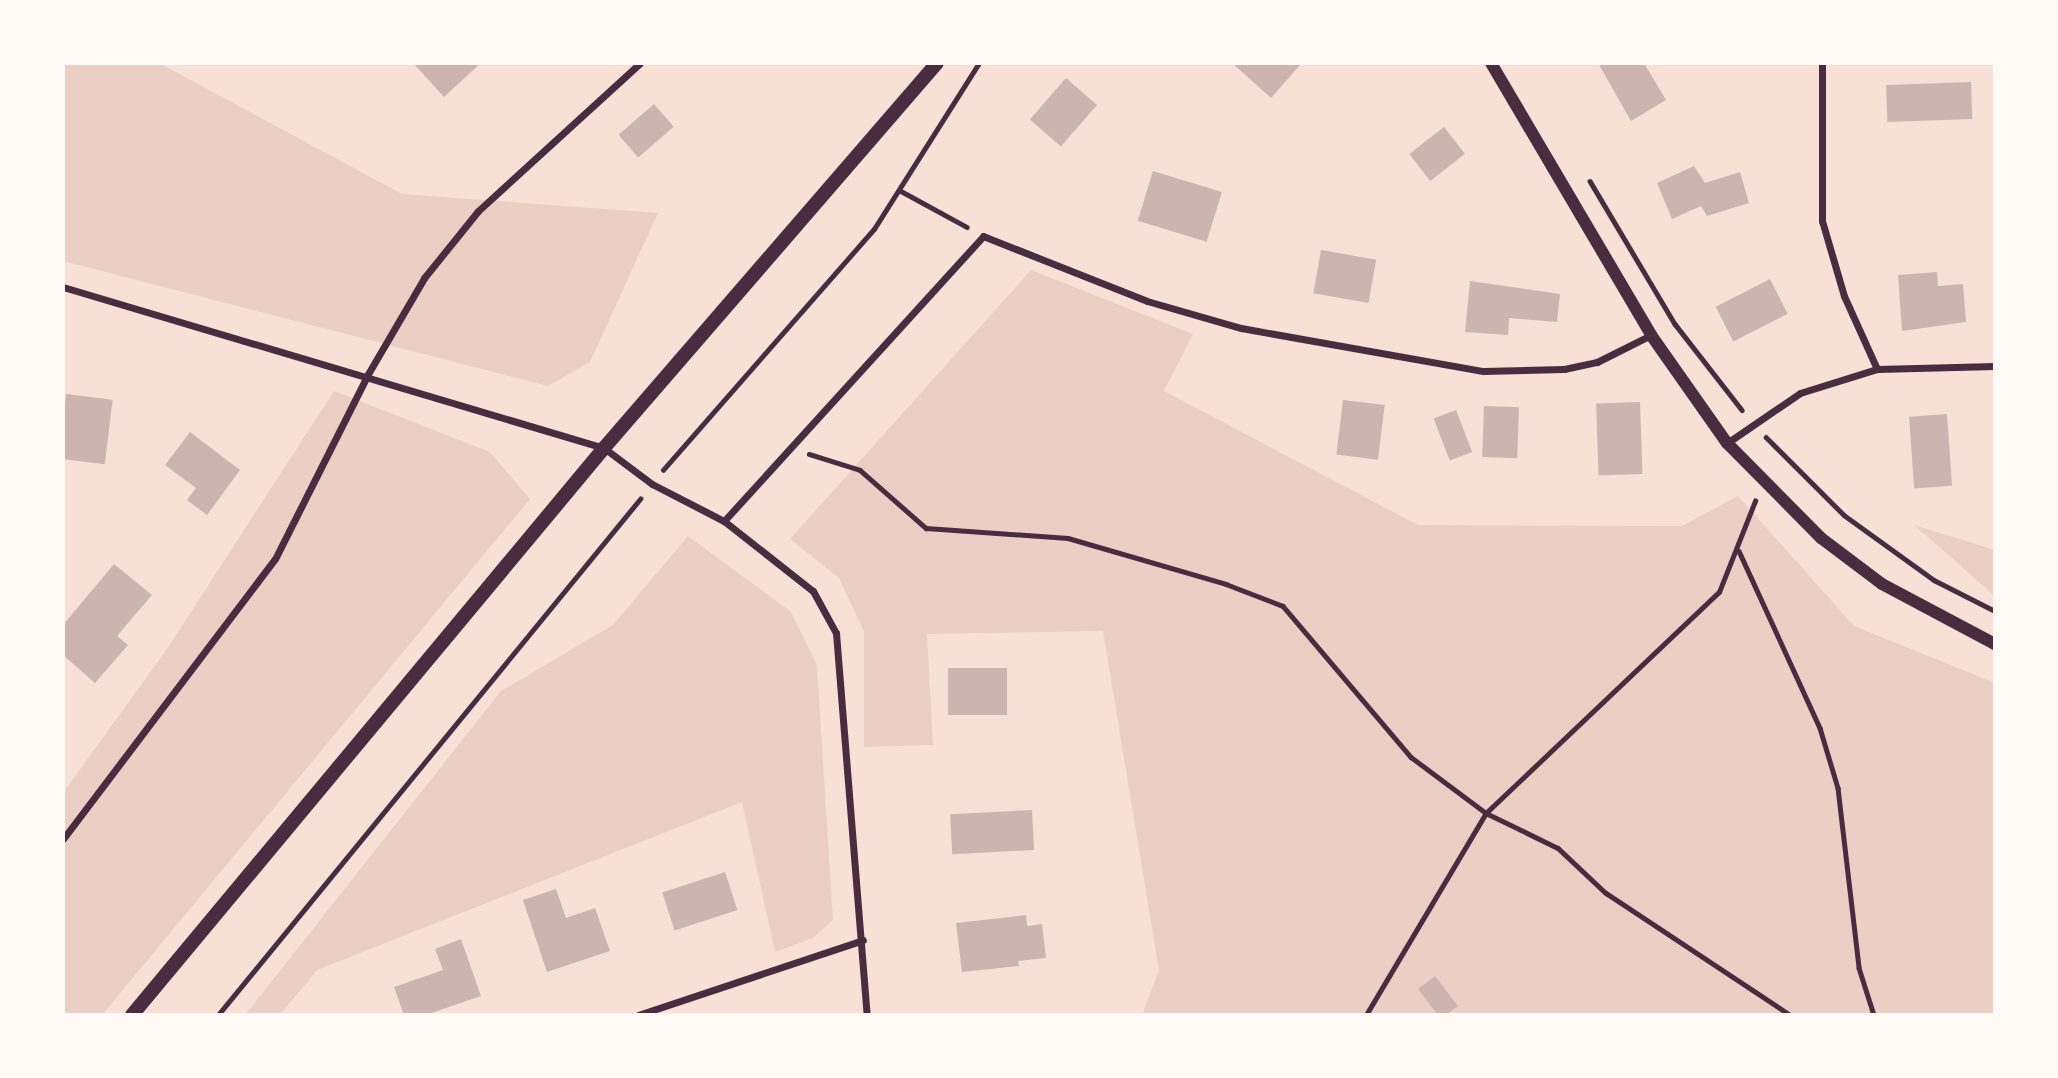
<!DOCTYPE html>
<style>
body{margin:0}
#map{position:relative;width:2058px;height:1078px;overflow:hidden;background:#f7e1d7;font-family:"Golos Text",sans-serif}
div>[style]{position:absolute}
.green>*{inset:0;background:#ebcfc5}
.building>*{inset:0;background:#ccb4b1;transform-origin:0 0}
.path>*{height:4.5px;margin:-2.25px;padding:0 2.25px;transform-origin:2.25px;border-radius:2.25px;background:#4a2c40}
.minor>*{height:7px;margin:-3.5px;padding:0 3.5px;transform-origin:3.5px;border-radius:3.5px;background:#4a2c40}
.tertiary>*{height:12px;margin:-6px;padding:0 6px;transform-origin:6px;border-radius:6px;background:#4a2c40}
.secondary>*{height:14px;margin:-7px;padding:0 7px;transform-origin:7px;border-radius:7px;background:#4a2c40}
span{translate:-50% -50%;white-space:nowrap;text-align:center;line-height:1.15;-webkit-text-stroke:6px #fffaf5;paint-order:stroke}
.frame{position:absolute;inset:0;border:65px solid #fffaf5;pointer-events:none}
</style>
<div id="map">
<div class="green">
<div style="clip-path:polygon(63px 63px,159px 63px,402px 194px,658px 213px,590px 362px,548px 386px,63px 261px)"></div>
<div style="clip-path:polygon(1031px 270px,1193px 334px,1164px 391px,1418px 525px,1682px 526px,1738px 496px,1854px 626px,1995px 683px,1995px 1015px,1142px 1015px,1159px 970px,1103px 631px,927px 634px,933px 745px,864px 747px,864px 632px,839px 578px,790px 539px)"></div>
<div style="clip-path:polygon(334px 391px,490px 452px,530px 499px,102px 1015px,63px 1015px,63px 793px,167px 649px)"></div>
<div style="clip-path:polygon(1914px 525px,1995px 550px,1995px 596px)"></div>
<div style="clip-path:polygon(688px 536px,791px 612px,817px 665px,833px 920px,813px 938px,775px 952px,742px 802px,317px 970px,280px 1015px,245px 1015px,501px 691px,613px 625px)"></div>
</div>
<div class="building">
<div style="clip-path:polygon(413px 63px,481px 63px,444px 97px)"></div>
<div style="clip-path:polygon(1232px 63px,1299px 63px,1301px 64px,1271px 98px)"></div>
<div style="clip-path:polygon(1598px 63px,1644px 63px,1666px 100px,1631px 121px)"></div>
<div style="left:1066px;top:78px;width:41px;height:55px;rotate:41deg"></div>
<div style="left:1971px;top:82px;width:37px;height:85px;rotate:88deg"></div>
<div style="left:654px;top:104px;width:30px;height:47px;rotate:49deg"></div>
<div style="left:1444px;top:127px;width:34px;height:44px;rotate:52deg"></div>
<div style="clip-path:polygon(1694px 166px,1705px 183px,1740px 172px,1749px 203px,1707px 216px,1701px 206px,1672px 219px,1657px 183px)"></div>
<div style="left:1153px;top:171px;width:72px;height:52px;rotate:17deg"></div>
<div style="left:1321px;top:250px;width:56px;height:44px;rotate:10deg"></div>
<div style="clip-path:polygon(1937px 272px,1938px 286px,1963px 284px,1966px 322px,1902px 331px,1898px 275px)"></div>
<div style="left:1770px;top:279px;width:39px;height:61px;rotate:63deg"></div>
<div style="clip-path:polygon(1470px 281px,1560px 294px,1557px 322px,1509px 318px,1508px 335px,1465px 332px)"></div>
<div style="left:66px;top:394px;width:47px;height:65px;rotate:7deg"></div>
<div style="left:1343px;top:400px;width:42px;height:55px;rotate:7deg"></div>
<div style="left:1640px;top:402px;width:72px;height:44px;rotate:88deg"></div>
<div style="left:1484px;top:406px;width:35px;height:51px;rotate:2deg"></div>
<div style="left:1456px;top:410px;width:45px;height:24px;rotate:69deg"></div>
<div style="left:1947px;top:414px;width:72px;height:38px;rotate:86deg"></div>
<div style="clip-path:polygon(190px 432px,240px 470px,207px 515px,187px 500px,196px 488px,165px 465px)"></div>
<div style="clip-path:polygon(114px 564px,152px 595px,117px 636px,128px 645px,95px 683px,63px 655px,63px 625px)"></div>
<div style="left:948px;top:668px;width:59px;height:47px"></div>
<div style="left:1032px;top:810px;width:40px;height:82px;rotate:87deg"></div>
<div style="left:725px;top:872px;width:40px;height:66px;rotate:72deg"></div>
<div style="clip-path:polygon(556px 889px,566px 918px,595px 908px,610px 951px,547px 972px,523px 900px)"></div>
<div style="clip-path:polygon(1026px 915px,1027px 926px,1042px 924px,1046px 958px,1018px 961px,1019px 966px,962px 972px,956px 923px)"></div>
<div style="clip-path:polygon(461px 939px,481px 996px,426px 1015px,404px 1015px,394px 987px,443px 970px,435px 949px)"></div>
<div style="clip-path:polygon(1435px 976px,1458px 1006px,1446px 1015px,1438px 1015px,1418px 989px)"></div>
</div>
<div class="path">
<div style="left:1590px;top:181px;width:166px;rotate:59.3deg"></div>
<div style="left:1675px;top:324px;width:109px;rotate:52.1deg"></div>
<div style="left:901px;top:191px;width:75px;rotate:28.6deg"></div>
<div style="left:1766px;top:437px;width:110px;rotate:45deg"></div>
<div style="left:1844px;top:515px;width:111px;rotate:35.8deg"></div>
<div style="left:1934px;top:580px;width:68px;rotate:26.9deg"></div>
<div style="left:809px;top:454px;width:53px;rotate:17.4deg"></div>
<div style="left:860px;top:470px;width:88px;rotate:41.3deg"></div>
<div style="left:926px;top:528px;width:142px;rotate:4deg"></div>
<div style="left:1068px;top:538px;width:165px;rotate:16.2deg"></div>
<div style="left:1226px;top:584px;width:61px;rotate:21.1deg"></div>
<div style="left:1283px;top:606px;width:198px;rotate:49.7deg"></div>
<div style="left:1411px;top:757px;width:94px;rotate:36.7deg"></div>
<div style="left:1486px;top:813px;width:80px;rotate:25.9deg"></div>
<div style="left:1558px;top:848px;width:66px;rotate:43.2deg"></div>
<div style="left:1606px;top:893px;width:221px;rotate:33.5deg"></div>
<div style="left:663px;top:470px;width:320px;rotate:-48.8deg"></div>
<div style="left:874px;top:229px;width:196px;rotate:-57.7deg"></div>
<div style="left:1739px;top:551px;width:195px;rotate:65.4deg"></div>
<div style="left:1820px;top:728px;width:63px;rotate:73.3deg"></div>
<div style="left:1838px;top:788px;width:181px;rotate:83.3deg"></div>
<div style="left:1859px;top:968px;width:49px;rotate:72.3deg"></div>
<div style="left:218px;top:1015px;width:667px;rotate:-50.72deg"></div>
<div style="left:1366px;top:1015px;width:235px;rotate:-59.3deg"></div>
<div style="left:1486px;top:813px;width:321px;rotate:-43.5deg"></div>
<div style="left:1719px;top:592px;width:98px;rotate:-68.4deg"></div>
</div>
<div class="minor">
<div style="left:63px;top:287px;width:564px;rotate:16.57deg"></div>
<div style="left:604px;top:448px;width:60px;rotate:36.9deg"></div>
<div style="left:652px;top:484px;width:81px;rotate:27.2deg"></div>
<div style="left:724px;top:521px;width:113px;rotate:38.2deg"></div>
<div style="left:813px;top:591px;width:48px;rotate:61.3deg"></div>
<div style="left:836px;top:633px;width:383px;rotate:85.4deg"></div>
<div style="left:1877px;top:369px;width:118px;rotate:-1.5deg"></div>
<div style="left:1727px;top:443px;width:88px;rotate:-34.4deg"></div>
<div style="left:1800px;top:393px;width:81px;rotate:-17.3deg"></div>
<div style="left:1877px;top:369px;width:80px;rotate:-114.3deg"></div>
<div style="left:1844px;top:296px;width:78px;rotate:-106.3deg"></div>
<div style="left:1822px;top:221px;width:158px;rotate:-90deg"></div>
<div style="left:724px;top:521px;width:385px;rotate:-47.7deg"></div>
<div style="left:983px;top:236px;width:176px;rotate:21.6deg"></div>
<div style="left:1147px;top:301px;width:98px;rotate:16deg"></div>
<div style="left:1241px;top:328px;width:246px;rotate:10.1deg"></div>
<div style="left:1483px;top:371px;width:81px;rotate:-1.4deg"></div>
<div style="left:1564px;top:369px;width:34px;rotate:-12deg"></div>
<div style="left:1597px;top:362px;width:60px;rotate:-26.6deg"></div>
<div style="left:63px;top:839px;width:351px;rotate:-52.9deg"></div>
<div style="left:275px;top:559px;width:207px;rotate:-63.3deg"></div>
<div style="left:368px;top:374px;width:111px;rotate:-59.7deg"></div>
<div style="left:424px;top:278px;width:86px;rotate:-51.1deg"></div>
<div style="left:478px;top:211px;width:219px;rotate:-42.4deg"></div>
<div style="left:638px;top:1015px;width:237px;rotate:-18.4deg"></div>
</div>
<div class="tertiary">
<div style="left:1491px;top:63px;width:316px;rotate:59.5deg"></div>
<div style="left:1651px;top:335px;width:132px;rotate:54.9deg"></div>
<div style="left:1727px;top:443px;width:134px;rotate:45.3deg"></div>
<div style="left:1821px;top:538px;width:76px;rotate:37deg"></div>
<div style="left:1882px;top:584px;width:128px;rotate:28deg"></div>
</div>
<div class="secondary">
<div style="left:132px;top:1015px;width:738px;rotate:-50.22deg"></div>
<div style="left:604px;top:448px;width:509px;rotate:-49.14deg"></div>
</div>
<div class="frame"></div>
</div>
